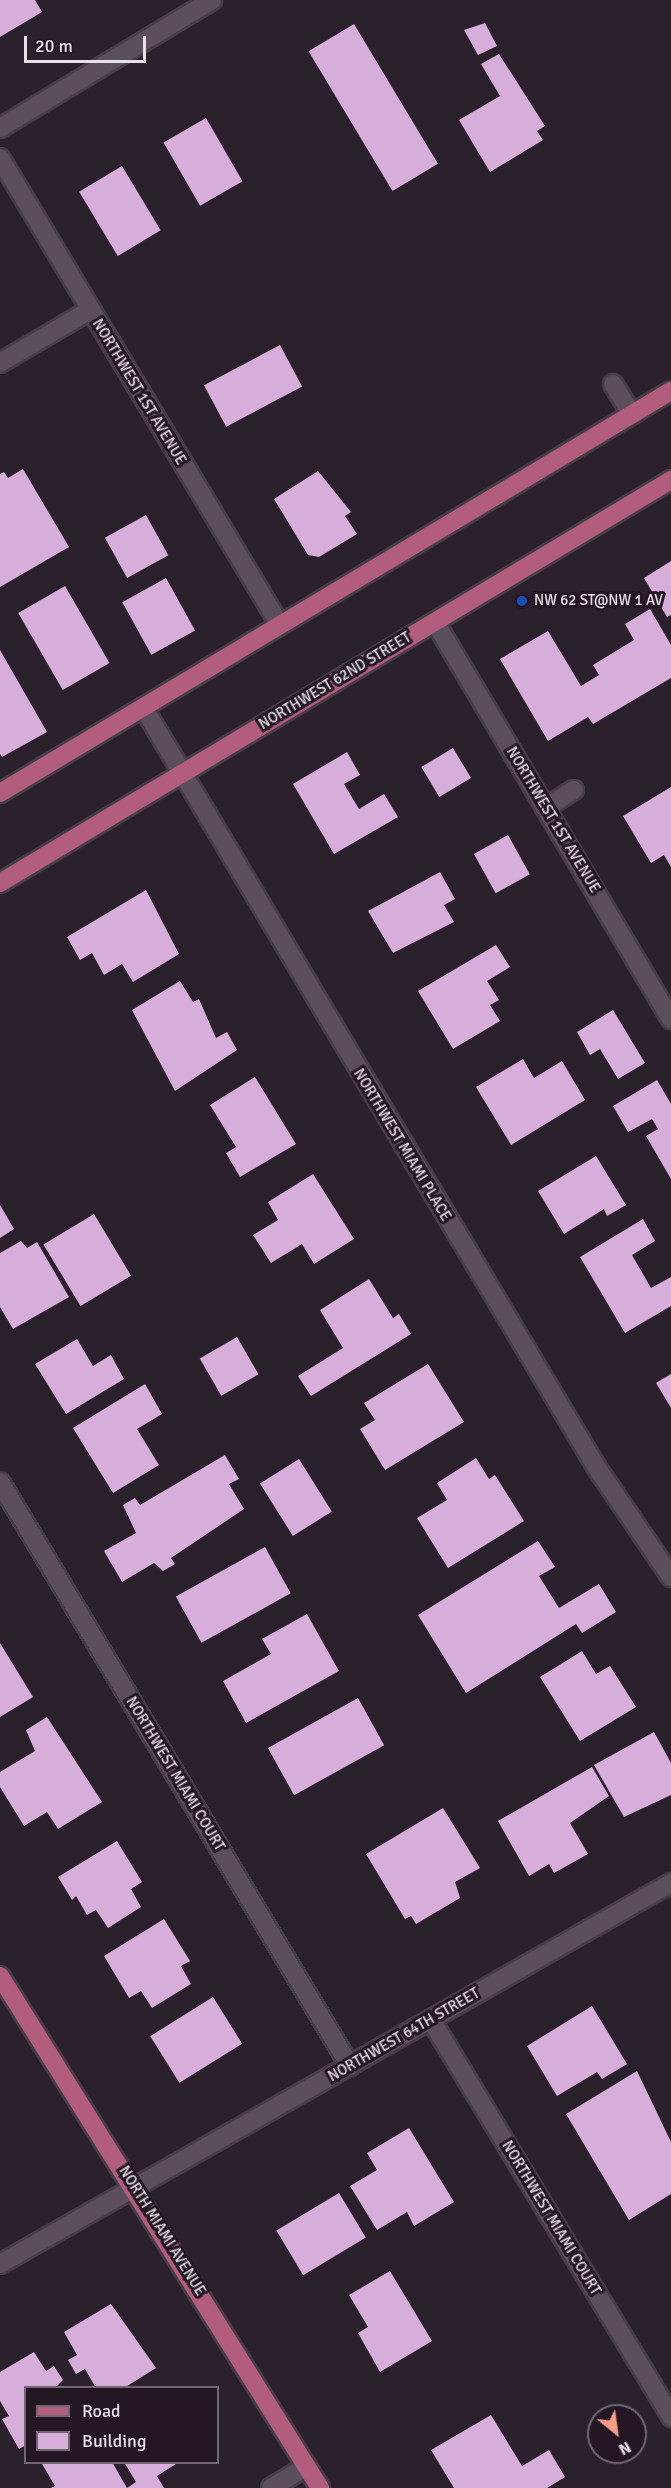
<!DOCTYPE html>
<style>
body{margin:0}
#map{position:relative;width:671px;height:2488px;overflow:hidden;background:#2b212c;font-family:Signika,sans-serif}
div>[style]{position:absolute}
.building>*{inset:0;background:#d7adda;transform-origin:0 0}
.roads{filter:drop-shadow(2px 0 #473d47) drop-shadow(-2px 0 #473d47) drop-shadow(0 2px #473d47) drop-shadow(0 -2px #473d47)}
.minor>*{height:18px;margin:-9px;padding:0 9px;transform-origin:9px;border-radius:9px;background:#5b4f5c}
.major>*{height:18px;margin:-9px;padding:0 9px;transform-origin:9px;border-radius:9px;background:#b25c7e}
.dots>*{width:16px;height:16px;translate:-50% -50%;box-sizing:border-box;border:3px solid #221722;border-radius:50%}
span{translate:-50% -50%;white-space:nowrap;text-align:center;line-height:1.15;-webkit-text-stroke:6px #221722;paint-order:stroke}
.street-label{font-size:15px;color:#e7e0e7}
.poi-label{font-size:15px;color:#e7e0e7}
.left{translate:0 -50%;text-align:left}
.legend{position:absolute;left:24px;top:2386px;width:195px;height:78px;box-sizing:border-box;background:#221722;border:2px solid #716771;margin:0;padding:8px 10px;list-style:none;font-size:18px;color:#e7e0e7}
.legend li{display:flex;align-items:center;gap:12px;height:30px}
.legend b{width:30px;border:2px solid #716771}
.north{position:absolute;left:587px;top:2404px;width:60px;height:60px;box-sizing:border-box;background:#221722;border:2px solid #716771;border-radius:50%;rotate:151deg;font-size:16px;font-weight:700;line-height:24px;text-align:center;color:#e7e0e7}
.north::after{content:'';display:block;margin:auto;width:21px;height:27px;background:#f49e88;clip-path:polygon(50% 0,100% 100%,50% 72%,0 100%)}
.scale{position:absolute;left:24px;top:36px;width:122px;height:27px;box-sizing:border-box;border:3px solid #e7e0e7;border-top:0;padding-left:8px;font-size:18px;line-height:21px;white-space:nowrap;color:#e7e0e7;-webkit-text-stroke:4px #221722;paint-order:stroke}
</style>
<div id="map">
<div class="building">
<div style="clip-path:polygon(0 0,35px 0,42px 12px,0 37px)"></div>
<div style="clip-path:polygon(485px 23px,497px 46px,478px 55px,464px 30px)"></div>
<div style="left:354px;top:24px;width:163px;height:53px;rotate:59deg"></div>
<div style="clip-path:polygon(499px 54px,545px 126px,537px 131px,543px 140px,490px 172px,459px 120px,500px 96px,481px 64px)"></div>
<div style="left:206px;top:118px;width:73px;height:49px;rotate:60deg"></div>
<div style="left:122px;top:166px;width:75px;height:50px;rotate:59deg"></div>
<div style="left:280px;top:345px;width:47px;height:86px;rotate:62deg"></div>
<div style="clip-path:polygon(23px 469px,69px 547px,0 587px,0 474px,4px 472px,8px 478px)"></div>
<div style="clip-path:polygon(318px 471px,351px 512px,345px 516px,357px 534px,319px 557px,308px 555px,274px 499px)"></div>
<div style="left:146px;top:515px;width:46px;height:47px;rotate:61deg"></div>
<div style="clip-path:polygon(671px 561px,671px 615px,667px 617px,644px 578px)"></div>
<div style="left:166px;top:578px;width:60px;height:50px;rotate:61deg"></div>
<div style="left:65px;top:586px;width:89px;height:54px;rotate:60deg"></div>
<div style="clip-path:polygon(650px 609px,671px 645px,671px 678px,593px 724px,588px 717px,548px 741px,500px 659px,548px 631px,581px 686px,599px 675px,593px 665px,634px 640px,625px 624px)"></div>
<div style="clip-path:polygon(0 650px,47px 732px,2px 757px,0 754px)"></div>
<div style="left:453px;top:748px;width:35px;height:37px;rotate:59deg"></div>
<div style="clip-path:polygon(347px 752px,360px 775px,344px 784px,359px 809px,384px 794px,398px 817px,334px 854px,293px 784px)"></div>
<div style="clip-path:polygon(671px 787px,671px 867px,664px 855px,651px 863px,623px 816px)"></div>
<div style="left:508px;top:835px;width:45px;height:39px;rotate:61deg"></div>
<div style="clip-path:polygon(440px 872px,455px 899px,444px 905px,454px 922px,393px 953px,368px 911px)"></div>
<div style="clip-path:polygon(146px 890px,179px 954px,133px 982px,122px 964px,104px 975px,92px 953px,80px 960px,67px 937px)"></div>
<div style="clip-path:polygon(496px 945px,510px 967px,487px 981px,499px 1000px,490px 1005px,500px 1021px,453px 1049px,418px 991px)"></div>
<div style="clip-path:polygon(180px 981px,193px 1002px,199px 999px,216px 1038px,227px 1032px,237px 1050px,175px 1091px,132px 1010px)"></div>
<div style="clip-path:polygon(613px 1010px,645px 1063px,618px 1079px,600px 1049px,590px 1055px,577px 1032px)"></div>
<div style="clip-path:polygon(523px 1059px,534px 1078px,562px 1061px,585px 1100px,511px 1145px,476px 1087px)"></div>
<div style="clip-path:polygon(255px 1077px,296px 1144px,240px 1177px,226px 1153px,236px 1147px,210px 1105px)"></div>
<div style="clip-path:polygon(657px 1080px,671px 1104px,671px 1179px,646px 1136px,658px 1129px,652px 1119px,628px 1132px,613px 1106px)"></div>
<div style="clip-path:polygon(596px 1156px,626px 1205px,607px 1216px,604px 1209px,564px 1234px,538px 1191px)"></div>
<div style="clip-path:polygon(313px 1174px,354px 1239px,314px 1264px,302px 1244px,271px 1263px,253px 1235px,278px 1220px,268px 1202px)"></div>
<div style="clip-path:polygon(0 1205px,14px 1229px,0 1238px)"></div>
<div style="left:94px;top:1214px;width:72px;height:59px;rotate:59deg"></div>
<div style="clip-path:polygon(643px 1219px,655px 1241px,632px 1255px,651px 1288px,671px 1277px,671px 1306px,625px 1333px,580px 1257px)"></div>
<div style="clip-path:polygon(21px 1241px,27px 1248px,37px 1242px,69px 1297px,13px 1329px,0 1307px,0 1253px)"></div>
<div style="clip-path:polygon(369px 1279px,393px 1318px,399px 1314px,411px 1334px,311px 1396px,298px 1376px,343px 1348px,320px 1310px)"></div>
<div style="left:237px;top:1337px;width:43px;height:43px;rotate:60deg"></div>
<div style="clip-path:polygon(77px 1339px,93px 1366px,111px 1355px,124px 1379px,66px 1414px,35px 1364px)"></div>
<div style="clip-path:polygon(428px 1364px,464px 1422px,385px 1470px,360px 1429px,375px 1420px,364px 1403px)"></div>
<div style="clip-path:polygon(671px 1374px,671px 1408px,656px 1383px)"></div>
<div style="clip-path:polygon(145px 1384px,162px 1414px,137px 1429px,159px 1465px,113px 1493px,73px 1428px)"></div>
<div style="clip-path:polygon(225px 1455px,239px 1479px,229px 1484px,244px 1509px,171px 1558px,175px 1564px,163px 1571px,154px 1563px,122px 1582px,104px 1551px,136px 1533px,123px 1505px,135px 1498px,140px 1505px)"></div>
<div style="clip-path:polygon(476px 1458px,489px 1479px,495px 1475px,524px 1521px,448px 1568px,417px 1518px,447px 1500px,437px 1483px)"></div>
<div style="left:299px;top:1459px;width:62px;height:46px;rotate:58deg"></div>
<div style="clip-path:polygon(538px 1541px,555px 1567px,539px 1576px,559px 1608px,599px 1584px,616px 1612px,582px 1633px,576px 1624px,466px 1693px,418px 1615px)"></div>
<div style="left:265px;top:1547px;width:53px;height:102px;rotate:61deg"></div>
<div style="clip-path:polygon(307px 1614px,339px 1671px,246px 1723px,223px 1681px,271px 1654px,262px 1639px)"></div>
<div style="clip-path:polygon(0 1643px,33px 1697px,0 1717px)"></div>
<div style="clip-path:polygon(582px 1651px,596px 1674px,610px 1666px,636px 1707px,580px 1741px,540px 1677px)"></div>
<div style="left:358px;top:1698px;width:54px;height:103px;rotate:61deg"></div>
<div style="clip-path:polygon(47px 1717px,102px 1802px,58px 1829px,47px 1812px,24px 1826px,0 1787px,0 1772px,35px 1751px,26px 1730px)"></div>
<div style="clip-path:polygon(654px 1732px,671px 1763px,671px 1795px,624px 1817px,594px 1765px)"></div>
<div style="clip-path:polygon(592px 1767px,609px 1796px,570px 1823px,588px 1854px,554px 1873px,549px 1864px,529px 1876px,498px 1821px)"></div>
<div style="clip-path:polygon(443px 1808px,480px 1868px,455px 1882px,460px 1898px,416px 1924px,411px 1916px,405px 1919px,366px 1854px)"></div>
<div style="clip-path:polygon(117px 1841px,142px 1882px,131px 1889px,141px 1907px,108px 1928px,96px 1910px,87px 1915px,76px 1896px,72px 1900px,58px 1877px)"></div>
<div style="clip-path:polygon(164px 1919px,190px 1961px,181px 1966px,191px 1984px,152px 2008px,141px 1991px,129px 1998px,104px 1956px)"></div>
<div style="left:213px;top:1997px;width:55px;height:74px;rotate:58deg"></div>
<div style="clip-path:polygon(592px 2006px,627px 2064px,602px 2079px,597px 2072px,557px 2096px,527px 2046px)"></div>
<div style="clip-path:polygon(637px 2071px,671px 2142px,671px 2194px,629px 2220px,566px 2114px)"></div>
<div style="clip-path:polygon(409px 2128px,454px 2202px,414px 2226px,407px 2212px,377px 2230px,350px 2186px,377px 2170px,367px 2153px)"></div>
<div style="left:339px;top:2193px;width:52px;height:73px;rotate:59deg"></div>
<div style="clip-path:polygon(390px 2271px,432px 2341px,380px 2372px,358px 2333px,368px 2327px,349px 2295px)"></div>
<div style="clip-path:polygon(111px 2304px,156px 2368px,124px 2388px,96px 2388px,85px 2369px,76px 2374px,68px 2360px,77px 2355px,64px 2332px)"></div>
<div style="clip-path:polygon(34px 2352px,46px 2371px,54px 2366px,63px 2380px,55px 2388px,26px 2388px,26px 2445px,19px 2449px,2px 2419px,9px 2416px,0 2401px,0 2372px)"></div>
<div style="clip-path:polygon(491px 2415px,522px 2466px,549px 2450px,565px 2477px,547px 2488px,454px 2488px,431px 2450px)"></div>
<div style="clip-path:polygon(41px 2462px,112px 2462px,127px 2488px,136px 2482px,124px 2462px,179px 2462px,157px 2476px,164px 2488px,51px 2488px,55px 2486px)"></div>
</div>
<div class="roads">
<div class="minor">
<div style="left:0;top:128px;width:248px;rotate:-31.1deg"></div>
<div style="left:0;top:158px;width:545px;rotate:59.05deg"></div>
<div style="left:0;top:363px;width:104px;rotate:-30.5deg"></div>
<div style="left:613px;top:384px;width:36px;rotate:58deg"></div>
<div style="left:435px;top:622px;width:462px;rotate:59.3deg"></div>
<div style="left:143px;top:707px;width:886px;rotate:59.18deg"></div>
<div style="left:597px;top:1468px;width:132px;rotate:55.8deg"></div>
<div style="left:545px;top:808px;width:34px;rotate:-32deg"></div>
<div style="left:0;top:1482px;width:681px;rotate:59.07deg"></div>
<div style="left:431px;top:2020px;width:464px;rotate:58.8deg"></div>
<div style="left:0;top:2264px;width:772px;rotate:-29.59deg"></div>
<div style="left:271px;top:2488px;width:42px;rotate:-31.4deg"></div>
</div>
<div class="major">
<div style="left:0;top:793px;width:782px;rotate:-30.93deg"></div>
<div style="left:0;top:883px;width:783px;rotate:-30.99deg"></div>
<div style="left:0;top:1976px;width:604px;rotate:57.99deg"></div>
</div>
</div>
<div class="dots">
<div style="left:522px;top:601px;background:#1a4fb4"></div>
</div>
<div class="street-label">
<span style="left:139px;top:392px;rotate:59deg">NORTHWEST 1ST AVENUE</span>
<span style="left:335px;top:681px;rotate:-31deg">NORTHWEST 62ND STREET</span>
<span style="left:553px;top:820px;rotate:59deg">NORTHWEST 1ST AVENUE</span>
<span style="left:402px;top:1145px;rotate:59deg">NORTHWEST MIAMI PLACE</span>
<span style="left:175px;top:1774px;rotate:59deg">NORTHWEST MIAMI COURT</span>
<span style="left:404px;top:2035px;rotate:-30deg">NORTHWEST 64TH STREET</span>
<span style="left:551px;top:2218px;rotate:59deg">NORTHWEST MIAMI COURT</span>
<span style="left:162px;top:2231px;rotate:58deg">NORTH MIAMI AVENUE</span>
</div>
<div class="poi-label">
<span class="left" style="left:534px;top:601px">NW 62 ST@NW 1 AV</span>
</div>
<ul class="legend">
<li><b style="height:8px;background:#b25c7e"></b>Road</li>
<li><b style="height:16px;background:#d7adda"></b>Building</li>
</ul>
<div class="north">N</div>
<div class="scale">20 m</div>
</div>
